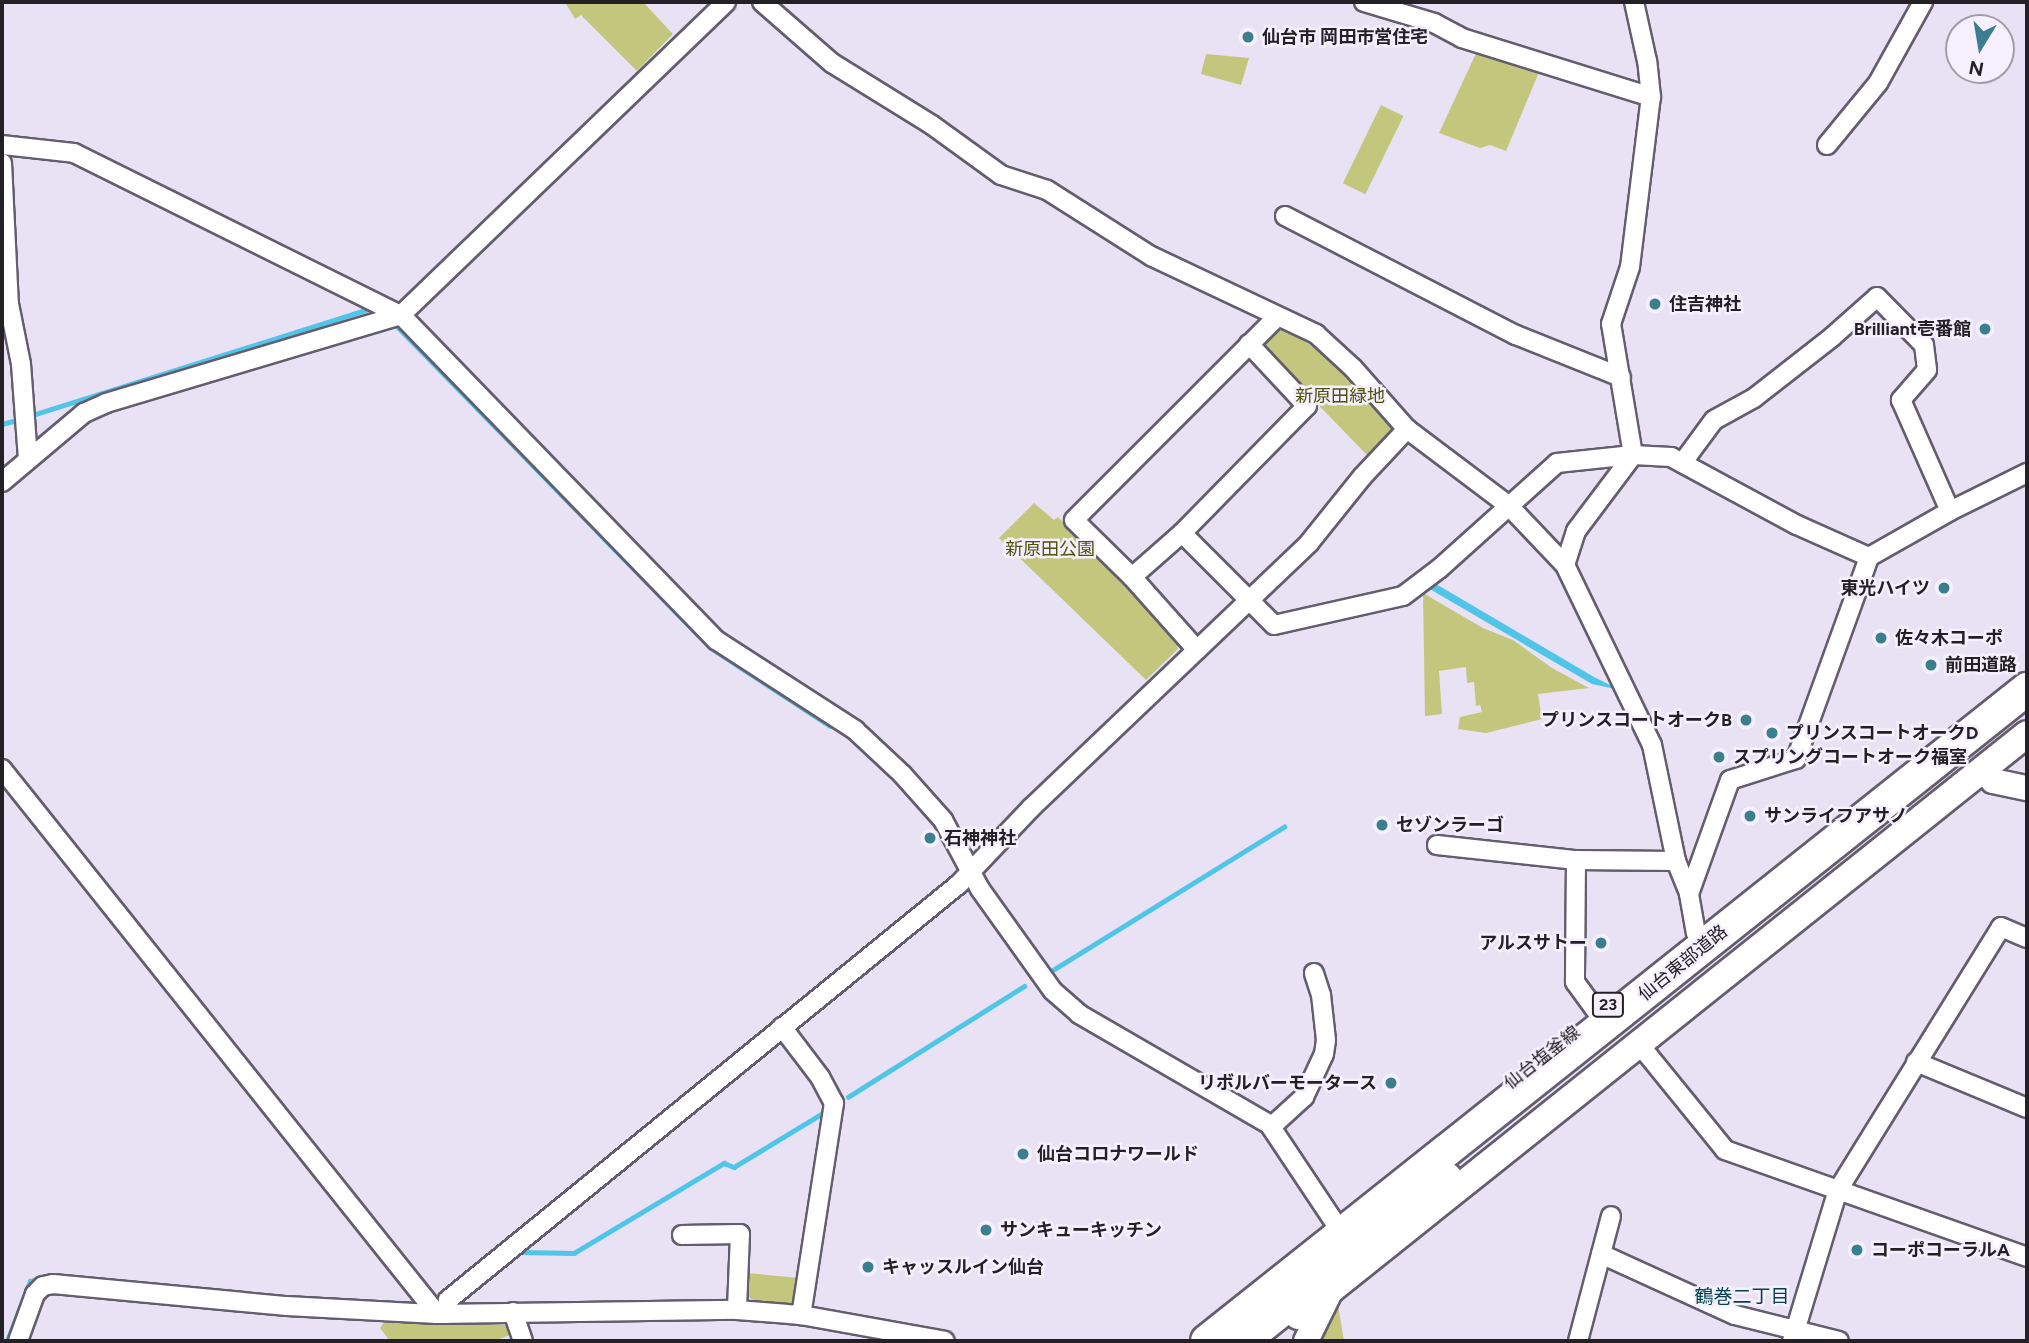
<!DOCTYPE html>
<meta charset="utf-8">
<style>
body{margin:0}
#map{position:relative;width:2029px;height:1343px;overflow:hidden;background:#e9e1f4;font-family:Figtree,"Noto Sans JP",sans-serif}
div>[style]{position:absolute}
.green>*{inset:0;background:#c3c77d;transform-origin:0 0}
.water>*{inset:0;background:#50c5e8}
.stream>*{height:4.5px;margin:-2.25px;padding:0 2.25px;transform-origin:2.25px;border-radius:2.25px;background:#50c5e8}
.roads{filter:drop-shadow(2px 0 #645d6d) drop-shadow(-2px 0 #645d6d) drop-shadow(0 2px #645d6d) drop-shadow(0 -2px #645d6d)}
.street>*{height:18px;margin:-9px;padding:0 9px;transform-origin:9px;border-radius:9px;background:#fff}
.secondary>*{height:24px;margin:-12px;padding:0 12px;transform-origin:12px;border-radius:12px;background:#fff}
.primary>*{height:26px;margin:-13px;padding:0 13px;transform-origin:13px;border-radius:13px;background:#fff}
.highway>*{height:32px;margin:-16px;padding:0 16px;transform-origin:16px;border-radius:16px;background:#fff}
.dots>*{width:19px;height:19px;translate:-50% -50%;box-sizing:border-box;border:4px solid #f5effe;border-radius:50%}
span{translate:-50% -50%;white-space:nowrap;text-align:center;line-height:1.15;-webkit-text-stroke:5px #f5effe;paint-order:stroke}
.shield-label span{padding:2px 5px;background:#f5effe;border:2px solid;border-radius:5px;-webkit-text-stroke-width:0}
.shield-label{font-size:16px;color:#232026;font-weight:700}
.poi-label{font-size:18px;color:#232026;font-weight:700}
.left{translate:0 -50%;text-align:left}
.right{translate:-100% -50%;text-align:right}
.park-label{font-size:18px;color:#51530d}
.street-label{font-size:18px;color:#232026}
.neighbourhood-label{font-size:19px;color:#02424d}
.frame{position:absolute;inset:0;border:4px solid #232026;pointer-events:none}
.north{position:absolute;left:1945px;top:14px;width:70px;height:70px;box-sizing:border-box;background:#f5effe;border:2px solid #a19ca8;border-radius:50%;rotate:191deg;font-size:19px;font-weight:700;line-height:28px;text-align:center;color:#232026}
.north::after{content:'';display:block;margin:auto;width:24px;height:32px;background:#3b7f8e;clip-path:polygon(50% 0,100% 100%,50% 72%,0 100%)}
</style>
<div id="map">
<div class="green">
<div style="clip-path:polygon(565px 2px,643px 2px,673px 34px,637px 71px,581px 15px,575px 19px)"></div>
<div style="clip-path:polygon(1479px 47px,1542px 65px,1506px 151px,1490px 145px,1480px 148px,1439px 133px)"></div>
<div style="clip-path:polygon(1206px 54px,1249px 58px,1241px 85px,1201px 74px)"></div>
<div style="left:1381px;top:105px;width:25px;height:87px;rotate:26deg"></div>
<div style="clip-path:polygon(1285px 327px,1349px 373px,1393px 428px,1368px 456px,1265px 350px,1269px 334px)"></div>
<div style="clip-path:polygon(1034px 503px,1054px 520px,1058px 517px,1176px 640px,1178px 649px,1146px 680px,999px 538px)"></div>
<div style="clip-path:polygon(1423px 593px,1483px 628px,1513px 640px,1552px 668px,1589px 688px,1538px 694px,1542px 719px,1486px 733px,1458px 729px,1460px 717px,1482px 712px,1480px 705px,1476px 706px,1474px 682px,1467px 683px,1466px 667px,1439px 671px,1442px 714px,1425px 716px)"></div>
<div style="clip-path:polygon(747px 1273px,800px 1278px,797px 1298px,789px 1305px,754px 1301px,745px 1294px)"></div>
<div style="clip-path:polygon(1338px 1305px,1344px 1341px,1313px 1341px,1327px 1314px)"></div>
<div style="clip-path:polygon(386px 1320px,505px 1325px,510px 1335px,494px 1341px,390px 1341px,380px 1328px)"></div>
</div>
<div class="water">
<div style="clip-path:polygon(1431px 581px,1594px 677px,1620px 690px,1592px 684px,1428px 588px)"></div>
</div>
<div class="stream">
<div style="left:393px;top:322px;width:455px;rotate:45.7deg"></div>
<div style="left:711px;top:648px;width:142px;rotate:33.2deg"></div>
<div style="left:36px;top:414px;width:352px;rotate:-17.5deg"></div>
<div style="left:2px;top:424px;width:11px;rotate:-15deg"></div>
<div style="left:1053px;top:970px;width:272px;rotate:-31.8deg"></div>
<div style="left:848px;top:1097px;width:208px;rotate:-32.2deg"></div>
<div style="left:520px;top:1252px;width:54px;rotate:1.1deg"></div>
<div style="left:574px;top:1253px;width:175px;rotate:-31deg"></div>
<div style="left:724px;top:1163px;width:11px;rotate:22deg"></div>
<div style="left:734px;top:1167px;width:108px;rotate:-31.3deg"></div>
<div style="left:372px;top:1302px;width:38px;rotate:2deg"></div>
<div style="left:7px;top:1341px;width:64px;rotate:-69deg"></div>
<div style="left:30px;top:1281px;width:23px;rotate:-10deg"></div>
</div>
<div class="roads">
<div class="street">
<div style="left:762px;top:2px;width:93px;rotate:41.1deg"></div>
<div style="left:832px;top:63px;width:118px;rotate:31.8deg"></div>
<div style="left:932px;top:125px;width:85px;rotate:35.9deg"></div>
<div style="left:1001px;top:175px;width:48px;rotate:18.1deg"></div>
<div style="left:1047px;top:190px;width:123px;rotate:32.4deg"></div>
<div style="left:1151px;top:256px;width:183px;rotate:25.3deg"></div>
<div style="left:1316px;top:334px;width:50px;rotate:42.6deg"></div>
<div style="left:1353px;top:368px;width:81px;rotate:48.5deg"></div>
<div style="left:1407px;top:429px;width:128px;rotate:37deg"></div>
<div style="left:1509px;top:506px;width:81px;rotate:46.5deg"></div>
<div style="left:1565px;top:565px;width:200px;rotate:64.2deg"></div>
<div style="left:1652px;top:745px;width:118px;rotate:78.3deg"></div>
<div style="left:1676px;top:861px;width:35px;rotate:68deg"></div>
<div style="left:1689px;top:894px;width:40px;rotate:80deg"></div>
<div style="left:1364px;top:2px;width:73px;rotate:16.7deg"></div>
<div style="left:1434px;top:23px;width:32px;rotate:28deg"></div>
<div style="left:1462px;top:38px;width:198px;rotate:17.3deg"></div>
<div style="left:2px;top:145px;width:72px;rotate:6.3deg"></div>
<div style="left:74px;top:153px;width:365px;rotate:26.4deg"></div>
<div style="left:401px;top:315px;width:453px;rotate:45.9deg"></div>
<div style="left:716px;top:640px;width:166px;rotate:32.9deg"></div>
<div style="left:855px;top:730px;width:64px;rotate:43.1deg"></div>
<div style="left:902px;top:774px;width:62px;rotate:48.3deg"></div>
<div style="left:943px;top:820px;width:78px;rotate:61.8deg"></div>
<div style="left:980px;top:889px;width:125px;rotate:54.4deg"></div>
<div style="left:1053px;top:991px;width:35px;rotate:41deg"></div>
<div style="left:1079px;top:1014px;width:220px;rotate:30.1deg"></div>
<div style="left:1269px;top:1124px;width:119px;rotate:56.3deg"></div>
<div style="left:1827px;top:145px;width:80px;rotate:-50.6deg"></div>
<div style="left:1878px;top:83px;width:93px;rotate:-60.9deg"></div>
<div style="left:2px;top:163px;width:141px;rotate:87.2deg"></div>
<div style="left:9px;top:304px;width:61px;rotate:78.7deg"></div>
<div style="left:21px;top:364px;width:96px;rotate:85.8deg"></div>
<div style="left:1285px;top:216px;width:260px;rotate:27.3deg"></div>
<div style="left:1516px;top:335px;width:113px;rotate:21.8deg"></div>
<div style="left:1683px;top:462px;width:52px;rotate:-53.6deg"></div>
<div style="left:1714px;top:420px;width:46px;rotate:-28.8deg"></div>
<div style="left:1754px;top:398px;width:99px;rotate:-38deg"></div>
<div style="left:1832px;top:337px;width:60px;rotate:-41.6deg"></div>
<div style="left:1877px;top:297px;width:67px;rotate:45.6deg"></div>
<div style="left:1924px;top:345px;width:25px;rotate:83deg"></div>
<div style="left:1927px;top:370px;width:40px;rotate:131deg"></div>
<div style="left:1901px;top:400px;width:121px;rotate:66.2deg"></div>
<div style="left:2px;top:482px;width:107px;rotate:-40.1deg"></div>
<div style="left:84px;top:413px;width:24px;rotate:-24deg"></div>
<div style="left:106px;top:403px;width:308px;rotate:-16.6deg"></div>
<div style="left:401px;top:315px;width:451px;rotate:-43.9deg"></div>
<div style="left:1182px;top:533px;width:178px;rotate:-45.5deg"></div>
<div style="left:1307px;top:406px;width:85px;rotate:-133.1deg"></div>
<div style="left:1565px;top:565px;width:36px;rotate:-72deg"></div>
<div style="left:1576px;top:531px;width:95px;rotate:-53.1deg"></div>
<div style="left:1633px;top:455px;width:133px;rotate:-99.5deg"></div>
<div style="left:1611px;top:324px;width:60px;rotate:-71.6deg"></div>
<div style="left:1630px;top:267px;width:171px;rotate:-83deg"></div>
<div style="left:1651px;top:97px;width:36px;rotate:-96deg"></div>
<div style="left:1647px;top:61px;width:60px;rotate:-102.4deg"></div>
<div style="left:1132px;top:577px;width:67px;rotate:-41.3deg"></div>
<div style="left:1182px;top:533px;width:130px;rotate:45deg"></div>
<div style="left:1274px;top:625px;width:132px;rotate:-12.7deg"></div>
<div style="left:1403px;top:596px;width:46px;rotate:-37.1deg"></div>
<div style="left:1440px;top:568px;width:157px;rotate:-41.9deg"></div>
<div style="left:1557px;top:463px;width:76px;rotate:-6deg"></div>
<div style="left:1633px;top:455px;width:38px;rotate:3deg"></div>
<div style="left:1671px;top:457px;width:143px;rotate:28.4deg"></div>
<div style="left:1797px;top:525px;width:79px;rotate:24deg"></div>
<div style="left:1197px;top:650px;width:98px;rotate:-131.7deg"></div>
<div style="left:1132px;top:577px;width:81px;rotate:-135.5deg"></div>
<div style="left:1074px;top:520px;width:287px;rotate:-45deg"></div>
<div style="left:2px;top:769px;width:697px;rotate:51.4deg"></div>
<div style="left:1437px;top:845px;width:140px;rotate:6.2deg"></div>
<div style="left:1576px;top:860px;width:100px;rotate:0.6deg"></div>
<div style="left:1576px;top:860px;width:122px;rotate:90.5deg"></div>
<div style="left:1575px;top:982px;width:39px;rotate:54deg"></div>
<div style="left:1689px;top:894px;width:121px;rotate:-70.2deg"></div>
<div style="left:1730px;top:780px;width:69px;rotate:-17.7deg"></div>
<div style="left:1796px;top:759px;width:215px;rotate:-70.1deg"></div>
<div style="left:1869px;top:557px;width:93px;rotate:-29.6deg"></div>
<div style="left:1950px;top:511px;width:86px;rotate:-26.3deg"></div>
<div style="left:782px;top:1027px;width:63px;rotate:52.8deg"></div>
<div style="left:820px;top:1077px;width:30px;rotate:62deg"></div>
<div style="left:834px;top:1103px;width:215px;rotate:98.8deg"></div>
<div style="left:1639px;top:1044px;width:136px;rotate:50.9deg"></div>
<div style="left:1725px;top:1150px;width:320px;rotate:19.5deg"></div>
<div style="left:1916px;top:1062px;width:120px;rotate:22.5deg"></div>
<div style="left:1271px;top:1127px;width:45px;rotate:-42.3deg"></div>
<div style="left:1304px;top:1097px;width:47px;rotate:-65.1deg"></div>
<div style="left:1324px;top:1054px;width:14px;rotate:-82deg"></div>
<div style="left:1326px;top:1040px;width:45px;rotate:-96.3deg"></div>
<div style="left:1321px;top:995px;width:23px;rotate:-108deg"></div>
<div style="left:682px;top:1235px;width:58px;rotate:-1deg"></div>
<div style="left:740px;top:1234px;width:76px;rotate:92.3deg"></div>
<div style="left:1601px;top:1254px;width:147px;rotate:24.5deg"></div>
<div style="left:1735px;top:1315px;width:107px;rotate:14deg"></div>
<div style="left:513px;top:1312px;width:31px;rotate:71deg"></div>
<div style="left:446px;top:1314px;width:14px;rotate:-82deg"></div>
<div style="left:448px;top:1300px;width:659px;rotate:-39.15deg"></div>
<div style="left:959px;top:884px;width:105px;rotate:-46.5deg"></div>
<div style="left:1031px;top:808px;width:384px;rotate:-43.6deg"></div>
<div style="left:1309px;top:543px;width:85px;rotate:-51.2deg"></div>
<div style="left:1362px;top:477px;width:66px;rotate:-46.8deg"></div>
<div style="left:18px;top:1341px;width:50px;rotate:-70.1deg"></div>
<div style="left:35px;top:1294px;width:11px;rotate:-45deg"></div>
<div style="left:43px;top:1286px;width:10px;rotate:-11deg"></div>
<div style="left:53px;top:1284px;width:235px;rotate:5.4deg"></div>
<div style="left:287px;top:1306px;width:150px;rotate:3.1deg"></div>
<div style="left:437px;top:1314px;width:300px;rotate:-0.8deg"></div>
<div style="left:737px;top:1310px;width:64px;rotate:4.5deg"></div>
<div style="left:801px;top:1315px;width:146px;rotate:10.2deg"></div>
<div style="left:1578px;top:1341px;width:129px;rotate:-75.2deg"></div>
<div style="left:1792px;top:1341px;width:158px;rotate:-73.1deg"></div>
<div style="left:1838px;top:1190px;width:309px;rotate:-58.2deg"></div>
<div style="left:2001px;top:927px;width:28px;rotate:23deg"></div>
</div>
<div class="secondary">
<div style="left:1984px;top:769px;width:15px;rotate:53deg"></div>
<div style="left:1993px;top:781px;width:35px;rotate:12deg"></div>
<div style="left:1306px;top:1341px;width:55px;rotate:-63.9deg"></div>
</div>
<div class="primary">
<div style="left:1298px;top:1316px;width:933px;rotate:-38.6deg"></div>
</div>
<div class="highway">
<div style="left:1207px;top:1341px;width:1048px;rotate:-38.49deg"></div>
<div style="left:1243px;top:1341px;width:260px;rotate:-38.6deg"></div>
</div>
</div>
<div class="dots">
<div style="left:1248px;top:37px;background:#3b7f8e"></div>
<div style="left:1655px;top:304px;background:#3b7f8e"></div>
<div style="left:1985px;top:329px;background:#3b7f8e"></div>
<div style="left:1944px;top:588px;background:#3b7f8e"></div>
<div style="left:1881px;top:638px;background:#3b7f8e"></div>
<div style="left:1931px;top:665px;background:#3b7f8e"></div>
<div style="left:1746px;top:720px;background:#3b7f8e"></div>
<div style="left:1772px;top:733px;background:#3b7f8e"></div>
<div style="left:1719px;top:757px;background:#3b7f8e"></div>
<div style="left:1750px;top:816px;background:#3b7f8e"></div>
<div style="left:1382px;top:825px;background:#3b7f8e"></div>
<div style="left:930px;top:838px;background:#3b7f8e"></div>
<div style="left:1601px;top:943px;background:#3b7f8e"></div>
<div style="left:1391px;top:1083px;background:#3b7f8e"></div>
<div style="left:1023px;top:1154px;background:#3b7f8e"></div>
<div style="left:986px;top:1230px;background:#3b7f8e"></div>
<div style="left:1857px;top:1250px;background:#3b7f8e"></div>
<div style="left:868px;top:1267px;background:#3b7f8e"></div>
</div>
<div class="shield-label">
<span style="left:1608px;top:1005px">23</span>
</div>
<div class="poi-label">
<span class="left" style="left:1262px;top:37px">仙台市 岡田市営住宅</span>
<span class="left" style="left:1669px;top:304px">住吉神社</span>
<span class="right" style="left:1971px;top:329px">Brilliant壱番館</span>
<span class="right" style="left:1930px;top:588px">東光ハイツ</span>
<span class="left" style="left:1895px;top:638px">佐々木コーポ</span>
<span class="left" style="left:1945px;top:665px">前田道路</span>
<span class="right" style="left:1732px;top:720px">プリンスコートオークB</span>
<span class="left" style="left:1786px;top:733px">プリンスコートオークD</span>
<span class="left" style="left:1733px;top:757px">スプリングコートオーク福室</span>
<span class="left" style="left:1764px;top:816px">サンライフアサノ</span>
<span class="left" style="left:1396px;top:825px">セゾンラーゴ</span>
<span class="left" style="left:944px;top:838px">石神神社</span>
<span class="right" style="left:1587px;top:943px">アルスサトー</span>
<span class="right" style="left:1377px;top:1083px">リボルバーモータース</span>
<span class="left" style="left:1037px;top:1154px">仙台コロナワールド</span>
<span class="left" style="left:1000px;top:1230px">サンキューキッチン</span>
<span class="left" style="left:1871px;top:1250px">コーポコーラルA</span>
<span class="left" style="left:882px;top:1267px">キャッスルイン仙台</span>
</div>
<div class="park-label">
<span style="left:1340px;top:396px">新原田緑地</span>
<span style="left:1050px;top:549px">新原田公園</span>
</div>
<div class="street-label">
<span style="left:1683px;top:963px;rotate:-39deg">仙台東部道路</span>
<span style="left:1542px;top:1058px;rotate:-38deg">仙台塩釜線</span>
</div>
<div class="neighbourhood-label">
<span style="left:1742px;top:1297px">鶴巻二丁目</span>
</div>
<div class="frame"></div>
<div class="north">N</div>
</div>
